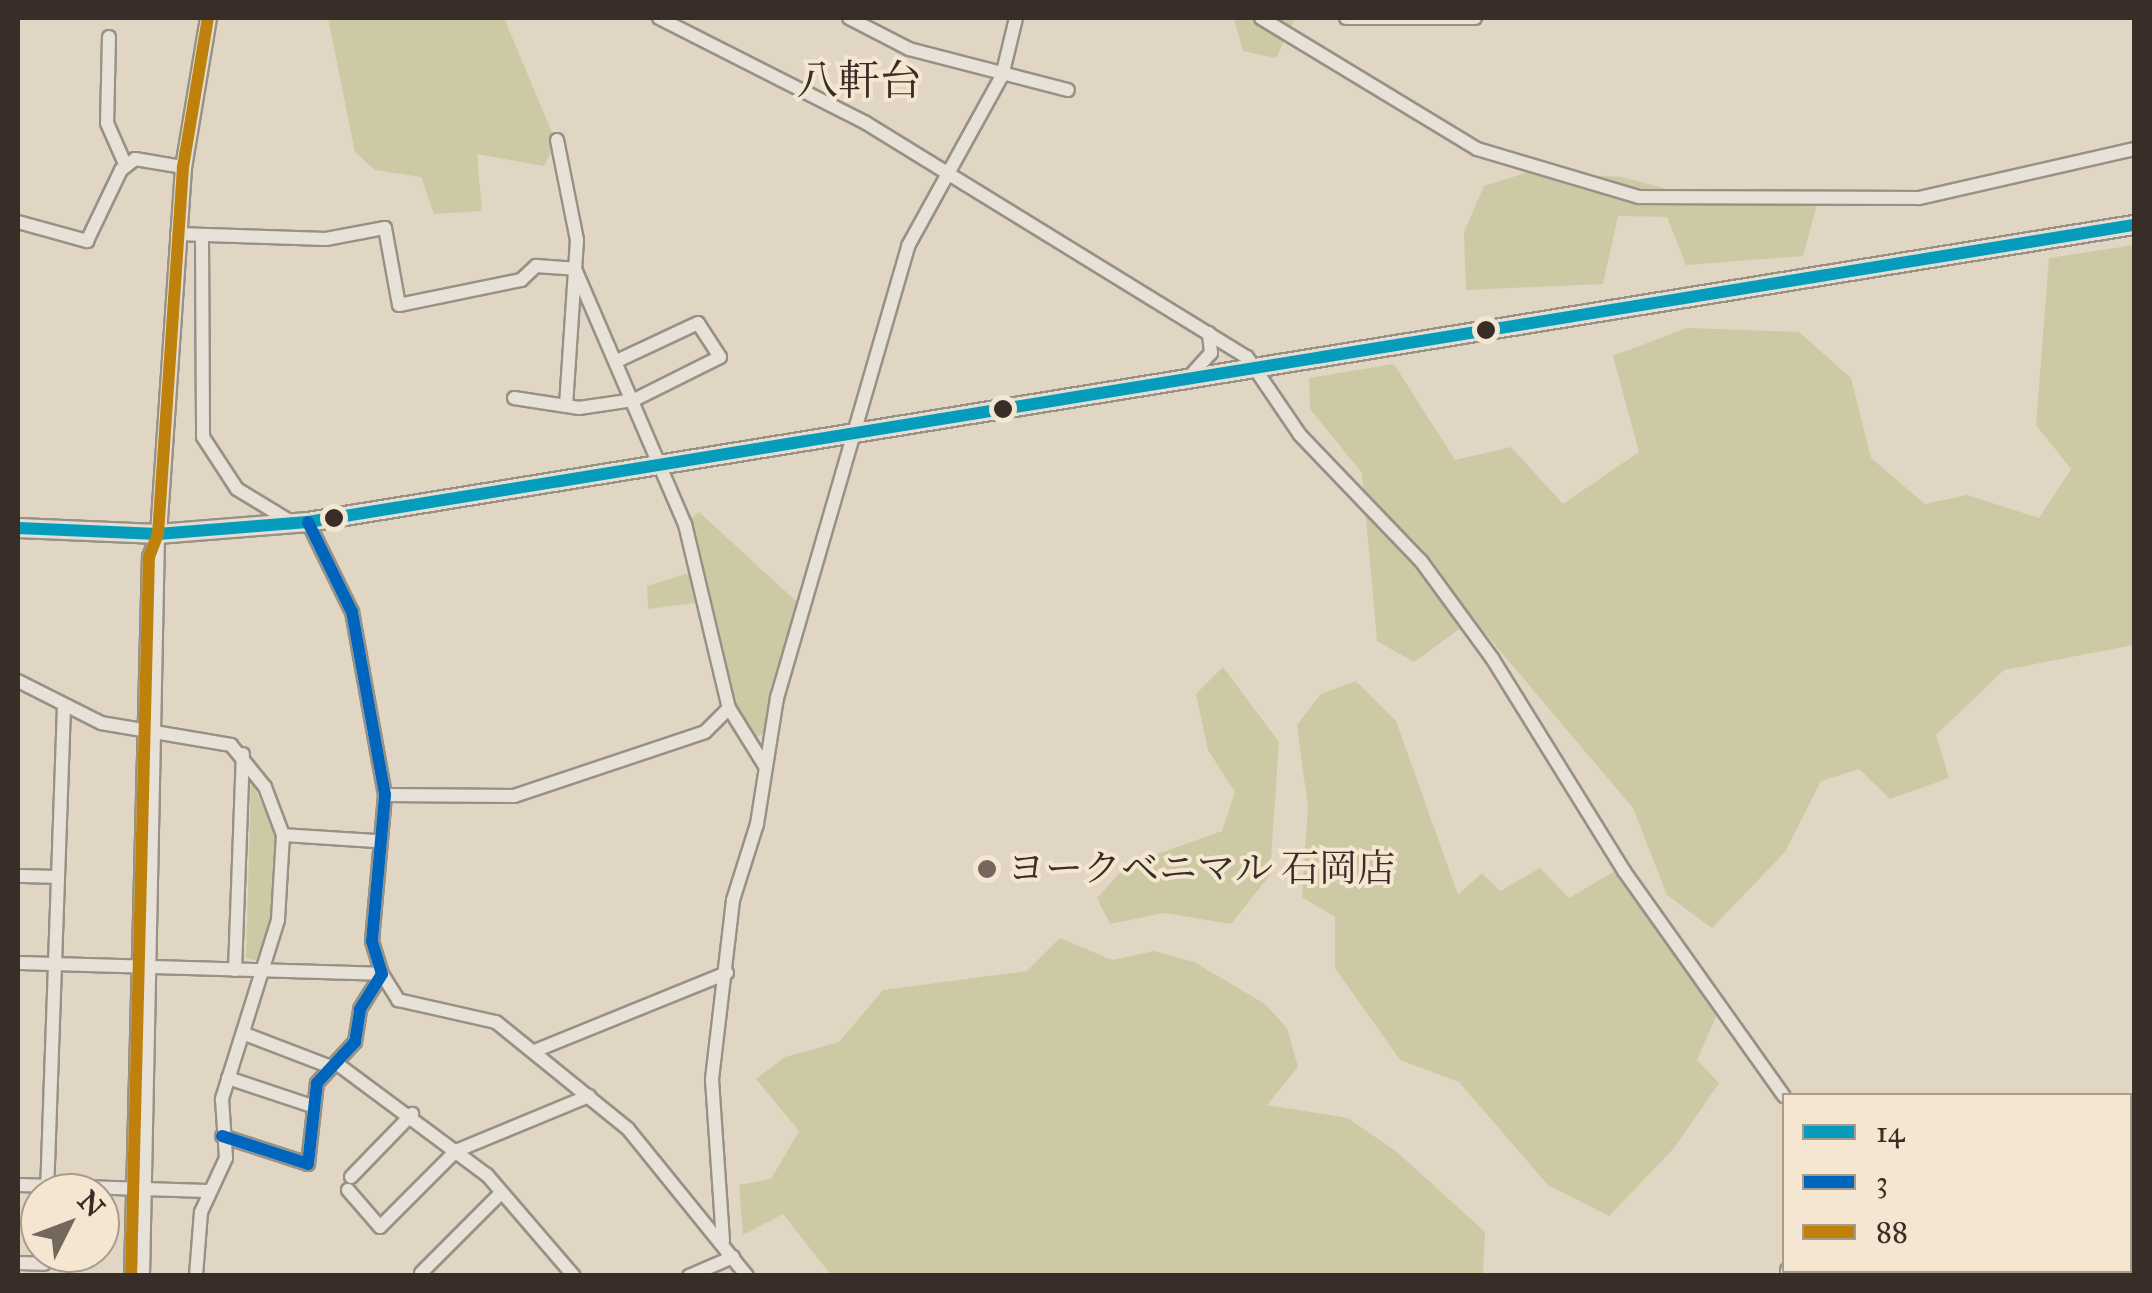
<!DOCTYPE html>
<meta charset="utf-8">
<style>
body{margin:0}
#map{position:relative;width:2152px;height:1293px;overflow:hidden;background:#e1d6c3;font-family:"IM FELL Great Primer","Noto Serif JP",serif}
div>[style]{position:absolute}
.green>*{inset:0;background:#cdc9a4}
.river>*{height:18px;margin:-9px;padding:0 9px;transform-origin:9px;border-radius:9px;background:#afc2b4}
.roads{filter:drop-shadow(2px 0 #989186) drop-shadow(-2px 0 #989186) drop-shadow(0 2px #989186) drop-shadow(0 -2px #989186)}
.minor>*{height:12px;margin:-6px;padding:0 6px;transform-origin:6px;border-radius:6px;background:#e7e1d8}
.major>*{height:15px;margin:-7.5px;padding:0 7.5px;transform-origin:7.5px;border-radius:7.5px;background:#e4ddd1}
.highway>*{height:18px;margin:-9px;padding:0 9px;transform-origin:9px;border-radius:9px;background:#e4ddd1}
.bus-1>*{height:12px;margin:-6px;padding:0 6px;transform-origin:6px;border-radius:6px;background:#069dbd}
.bus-2>*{height:12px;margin:-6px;padding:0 6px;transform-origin:6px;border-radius:6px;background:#0065bd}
.bus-3>*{height:12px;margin:-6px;padding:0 6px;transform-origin:6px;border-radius:6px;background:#be820c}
.dots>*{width:28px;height:28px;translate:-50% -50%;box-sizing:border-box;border:5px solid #f4e6d0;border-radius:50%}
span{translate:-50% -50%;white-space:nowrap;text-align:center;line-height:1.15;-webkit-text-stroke:8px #f4e6d0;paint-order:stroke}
.poi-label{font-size:38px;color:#392d27}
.left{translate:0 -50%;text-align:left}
.quarter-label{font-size:42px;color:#392d27}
.frame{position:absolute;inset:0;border:20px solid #392d27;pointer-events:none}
.legend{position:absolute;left:1782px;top:1093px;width:350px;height:180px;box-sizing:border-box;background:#f4e6d0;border:2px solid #a99c8c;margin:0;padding:12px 18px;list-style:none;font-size:30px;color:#392d27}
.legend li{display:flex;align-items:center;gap:20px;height:50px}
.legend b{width:50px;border:2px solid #a99c8c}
.north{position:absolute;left:20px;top:1173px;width:100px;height:100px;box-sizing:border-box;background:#f4e6d0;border:2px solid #a99c8c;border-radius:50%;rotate:48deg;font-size:28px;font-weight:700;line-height:40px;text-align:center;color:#392d27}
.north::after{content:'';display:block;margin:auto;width:35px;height:45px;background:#74685e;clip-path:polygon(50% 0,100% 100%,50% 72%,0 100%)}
</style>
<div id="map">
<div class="green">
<div style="clip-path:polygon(328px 18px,504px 18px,556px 142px,544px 166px,477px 154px,482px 211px,434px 214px,421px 177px,375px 170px,355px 152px)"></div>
<div style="clip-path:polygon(1234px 18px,1295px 18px,1276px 58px,1243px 51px)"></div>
<div style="clip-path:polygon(1528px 172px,1621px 177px,1718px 202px,1819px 197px,1803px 256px,1686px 265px,1667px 217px,1618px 216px,1603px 284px,1466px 290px,1464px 232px,1484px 186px)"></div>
<div style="clip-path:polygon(2134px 245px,2134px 645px,2004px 670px,1936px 735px,1949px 778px,1890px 799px,1859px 769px,1821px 781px,1785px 852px,1712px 928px,1667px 895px,1633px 808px,1473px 619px,1414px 662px,1377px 641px,1362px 473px,1310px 409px,1309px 378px,1394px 364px,1455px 460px,1511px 447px,1563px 504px,1639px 452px,1613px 356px,1687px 328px,1799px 332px,1851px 378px,1871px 458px,1925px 504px,1967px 495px,2039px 518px,2071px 469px,2036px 425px,2049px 258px)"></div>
<div style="clip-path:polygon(699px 512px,797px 602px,763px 734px,753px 738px,727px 694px,711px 601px,648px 609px,647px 586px,702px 569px,689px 521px)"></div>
<div style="clip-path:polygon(1223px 667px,1279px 742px,1270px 875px,1231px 924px,1164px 913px,1110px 924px,1097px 898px,1127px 865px,1222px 831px,1235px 792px,1208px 750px,1196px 694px)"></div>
<div style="clip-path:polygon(1356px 681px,1396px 721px,1458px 895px,1482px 873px,1500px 891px,1540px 868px,1569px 898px,1617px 870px,1719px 1010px,1697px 1060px,1719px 1083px,1675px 1147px,1609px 1216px,1548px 1185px,1459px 1082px,1400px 1060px,1335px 968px,1335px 917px,1302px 897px,1308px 807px,1297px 725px,1321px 694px)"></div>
<div style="clip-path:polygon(251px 781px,279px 839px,277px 913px,257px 961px,246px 958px)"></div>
<div style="clip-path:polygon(1060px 938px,1112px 960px,1154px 951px,1194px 962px,1265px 1004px,1287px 1028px,1298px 1067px,1267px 1105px,1348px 1118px,1398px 1153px,1485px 1232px,1483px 1275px,831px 1275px,783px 1214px,743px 1235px,739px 1185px,771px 1179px,799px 1131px,756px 1079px,785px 1057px,839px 1042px,883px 990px,1027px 971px)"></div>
</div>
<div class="river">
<div style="left:2130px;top:1141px;width:9px;rotate:-63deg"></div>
<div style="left:2075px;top:1276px;width:6px;rotate:-81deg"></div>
</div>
<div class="roads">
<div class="minor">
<div style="left:659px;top:18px;width:232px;rotate:26.9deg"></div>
<div style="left:866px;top:123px;width:447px;rotate:31.6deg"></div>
<div style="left:1247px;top:357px;width:94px;rotate:55.8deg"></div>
<div style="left:1300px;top:435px;width:175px;rotate:46.2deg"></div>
<div style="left:1421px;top:561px;width:120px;rotate:53.8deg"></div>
<div style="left:1492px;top:658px;width:251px;rotate:58.2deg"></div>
<div style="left:1624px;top:871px;width:276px;rotate:54.6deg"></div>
<div style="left:849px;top:18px;width:68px;rotate:27.3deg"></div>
<div style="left:909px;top:49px;width:164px;rotate:14.5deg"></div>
<div style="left:1261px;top:18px;width:253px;rotate:31.2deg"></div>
<div style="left:1477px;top:149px;width:169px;rotate:16.5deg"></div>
<div style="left:1639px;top:197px;width:280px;rotate:0.2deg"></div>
<div style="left:1919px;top:198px;width:221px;rotate:-12.8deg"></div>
<div style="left:1346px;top:18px;width:129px"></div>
<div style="left:109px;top:37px;width:86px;rotate:91.3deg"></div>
<div style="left:107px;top:123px;width:47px;rotate:66.2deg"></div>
<div style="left:557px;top:140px;width:102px;rotate:78.7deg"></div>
<div style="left:577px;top:240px;width:164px;rotate:93.8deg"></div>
<div style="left:18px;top:222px;width:72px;rotate:15.4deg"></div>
<div style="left:87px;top:241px;width:79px;rotate:-64.4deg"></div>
<div style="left:121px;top:170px;width:18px;rotate:-38deg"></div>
<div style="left:135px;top:159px;width:49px;rotate:9.5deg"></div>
<div style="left:177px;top:234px;width:149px;rotate:1.9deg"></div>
<div style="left:326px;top:239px;width:60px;rotate:-10.6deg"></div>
<div style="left:385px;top:228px;width:78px;rotate:79.7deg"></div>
<div style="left:399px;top:305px;width:125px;rotate:-11.6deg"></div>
<div style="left:521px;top:280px;width:21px;rotate:-43deg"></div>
<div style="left:536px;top:266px;width:39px;rotate:4deg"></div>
<div style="left:575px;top:269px;width:278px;rotate:66.7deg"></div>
<div style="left:685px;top:524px;width:189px;rotate:76.6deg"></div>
<div style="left:729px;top:708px;width:68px;rotate:58.2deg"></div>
<div style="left:202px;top:237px;width:200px;rotate:89.7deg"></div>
<div style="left:203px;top:437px;width:62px;rotate:56.8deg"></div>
<div style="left:237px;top:489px;width:66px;rotate:31.3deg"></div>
<div style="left:1191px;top:375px;width:30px;rotate:-48deg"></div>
<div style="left:1211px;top:353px;width:20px;rotate:-96deg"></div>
<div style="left:514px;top:398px;width:66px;rotate:8.7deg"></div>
<div style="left:579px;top:408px;width:56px;rotate:-8.3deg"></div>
<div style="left:634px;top:400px;width:96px;rotate:-26.6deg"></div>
<div style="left:720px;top:357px;width:40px;rotate:-122.9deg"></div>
<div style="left:698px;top:323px;width:89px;rotate:154.9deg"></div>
<div style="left:18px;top:681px;width:93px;rotate:26.8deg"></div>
<div style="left:101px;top:723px;width:132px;rotate:9.6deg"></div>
<div style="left:231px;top:745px;width:54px;rotate:51deg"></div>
<div style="left:265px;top:787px;width:51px;rotate:69.4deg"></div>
<div style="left:283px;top:835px;width:85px;rotate:93.4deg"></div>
<div style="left:278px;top:920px;width:188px;rotate:107.4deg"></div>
<div style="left:222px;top:1099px;width:59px;rotate:86.1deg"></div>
<div style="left:226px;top:1158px;width:60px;rotate:114.8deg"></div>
<div style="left:201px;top:1212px;width:64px;rotate:94.5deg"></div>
<div style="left:385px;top:795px;width:129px;rotate:0.4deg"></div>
<div style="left:514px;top:796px;width:201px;rotate:-18.5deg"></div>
<div style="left:705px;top:732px;width:34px;rotate:-45deg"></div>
<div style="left:283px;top:835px;width:94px;rotate:3.7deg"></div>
<div style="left:18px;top:876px;width:40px;rotate:1.4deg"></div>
<div style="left:18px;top:963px;width:364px;rotate:1.7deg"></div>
<div style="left:382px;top:974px;width:31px;rotate:58deg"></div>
<div style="left:398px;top:1000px;width:100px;rotate:12.7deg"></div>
<div style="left:496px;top:1022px;width:170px;rotate:39deg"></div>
<div style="left:628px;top:1129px;width:189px;rotate:51deg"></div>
<div style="left:235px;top:970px;width:216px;rotate:-87.9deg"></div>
<div style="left:245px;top:1034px;width:92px;rotate:21deg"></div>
<div style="left:537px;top:1050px;width:205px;rotate:-22.1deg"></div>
<div style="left:336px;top:1063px;width:188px;rotate:36.6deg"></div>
<div style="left:487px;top:1175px;width:133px;rotate:49.3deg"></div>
<div style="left:228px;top:1078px;width:89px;rotate:18.4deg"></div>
<div style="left:222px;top:1136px;width:90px;rotate:18deg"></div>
<div style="left:308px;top:1164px;width:81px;rotate:-83.7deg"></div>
<div style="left:317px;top:1083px;width:56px;rotate:-47.2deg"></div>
<div style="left:355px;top:1042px;width:33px;rotate:-81deg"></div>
<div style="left:360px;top:1009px;width:41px;rotate:-57.8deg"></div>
<div style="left:382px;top:974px;width:34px;rotate:-107deg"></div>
<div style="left:372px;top:941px;width:147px;rotate:-84.9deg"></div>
<div style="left:385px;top:795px;width:186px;rotate:-100.2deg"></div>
<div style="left:352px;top:612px;width:100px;rotate:-116.1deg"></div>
<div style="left:351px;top:1177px;width:88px;rotate:-45.9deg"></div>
<div style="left:18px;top:1185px;width:191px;rotate:1.8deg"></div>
<div style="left:348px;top:1190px;width:49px;rotate:49.1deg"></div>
<div style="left:380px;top:1227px;width:107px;rotate:-45deg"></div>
<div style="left:456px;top:1151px;width:144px;rotate:-22.5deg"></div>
<div style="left:47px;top:1193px;width:485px;rotate:-88deg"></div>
<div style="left:723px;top:1241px;width:162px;rotate:-93.9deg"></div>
<div style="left:712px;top:1079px;width:180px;rotate:-83.3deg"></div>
<div style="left:733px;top:900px;width:80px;rotate:-72.5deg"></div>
<div style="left:757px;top:824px;width:128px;rotate:-81deg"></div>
<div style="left:777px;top:698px;width:471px;rotate:-73.8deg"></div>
<div style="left:908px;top:246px;width:194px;rotate:-61.1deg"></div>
<div style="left:1002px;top:76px;width:60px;rotate:-76.4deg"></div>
<div style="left:18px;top:1263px;width:26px;rotate:2deg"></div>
<div style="left:1787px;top:1270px;width:6px;rotate:90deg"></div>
<div style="left:421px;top:1273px;width:113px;rotate:-45deg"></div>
<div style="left:131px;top:1276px;width:719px;rotate:-88.57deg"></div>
<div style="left:149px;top:557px;width:25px;rotate:-69deg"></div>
<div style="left:143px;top:1276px;width:742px;rotate:-88.84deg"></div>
<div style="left:689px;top:1276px;width:48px;rotate:-23.4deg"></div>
</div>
<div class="major">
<div style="left:158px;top:534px;width:368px;rotate:-86.1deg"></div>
<div style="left:183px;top:167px;width:151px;rotate:-80.5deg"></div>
</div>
<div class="highway">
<div style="left:18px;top:528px;width:140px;rotate:2.5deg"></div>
<div style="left:158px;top:534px;width:150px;rotate:-4.6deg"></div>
<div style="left:308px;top:522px;width:1850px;rotate:-9.24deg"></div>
</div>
</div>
<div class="bus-1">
<div style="left:18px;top:528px;width:140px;rotate:2.5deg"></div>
<div style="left:158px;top:534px;width:150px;rotate:-4.6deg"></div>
<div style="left:308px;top:522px;width:1850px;rotate:-9.24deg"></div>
</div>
<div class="bus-2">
<div style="left:222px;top:1136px;width:90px;rotate:18deg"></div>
<div style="left:308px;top:1164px;width:81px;rotate:-83.7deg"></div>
<div style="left:317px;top:1083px;width:56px;rotate:-47.2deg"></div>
<div style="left:355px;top:1042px;width:33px;rotate:-81deg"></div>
<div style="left:360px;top:1009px;width:41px;rotate:-57.8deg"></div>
<div style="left:382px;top:974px;width:34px;rotate:-107deg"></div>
<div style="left:372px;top:941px;width:147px;rotate:-84.9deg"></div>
<div style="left:385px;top:795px;width:186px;rotate:-100.2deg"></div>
<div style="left:352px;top:612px;width:100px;rotate:-116.1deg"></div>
</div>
<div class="bus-3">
<div style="left:131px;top:1276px;width:719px;rotate:-88.57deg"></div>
<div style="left:149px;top:557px;width:25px;rotate:-69deg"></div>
<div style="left:158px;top:534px;width:368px;rotate:-86.1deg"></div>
<div style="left:183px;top:167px;width:151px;rotate:-80.5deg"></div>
</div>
<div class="dots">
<div style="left:1486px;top:330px;background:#392d27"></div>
<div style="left:1003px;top:409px;background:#392d27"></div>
<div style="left:334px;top:518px;background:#392d27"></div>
<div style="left:987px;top:869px;background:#74685e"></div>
</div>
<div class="poi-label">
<span class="left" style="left:1007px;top:869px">ヨークベニマル 石岡店</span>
</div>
<div class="quarter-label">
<span style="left:859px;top:81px">八軒台</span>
</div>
<div class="frame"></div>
<ul class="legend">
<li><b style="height:12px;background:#069dbd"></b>14</li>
<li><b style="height:12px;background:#0065bd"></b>3</li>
<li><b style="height:12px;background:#be820c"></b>88</li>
</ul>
<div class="north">N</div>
</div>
